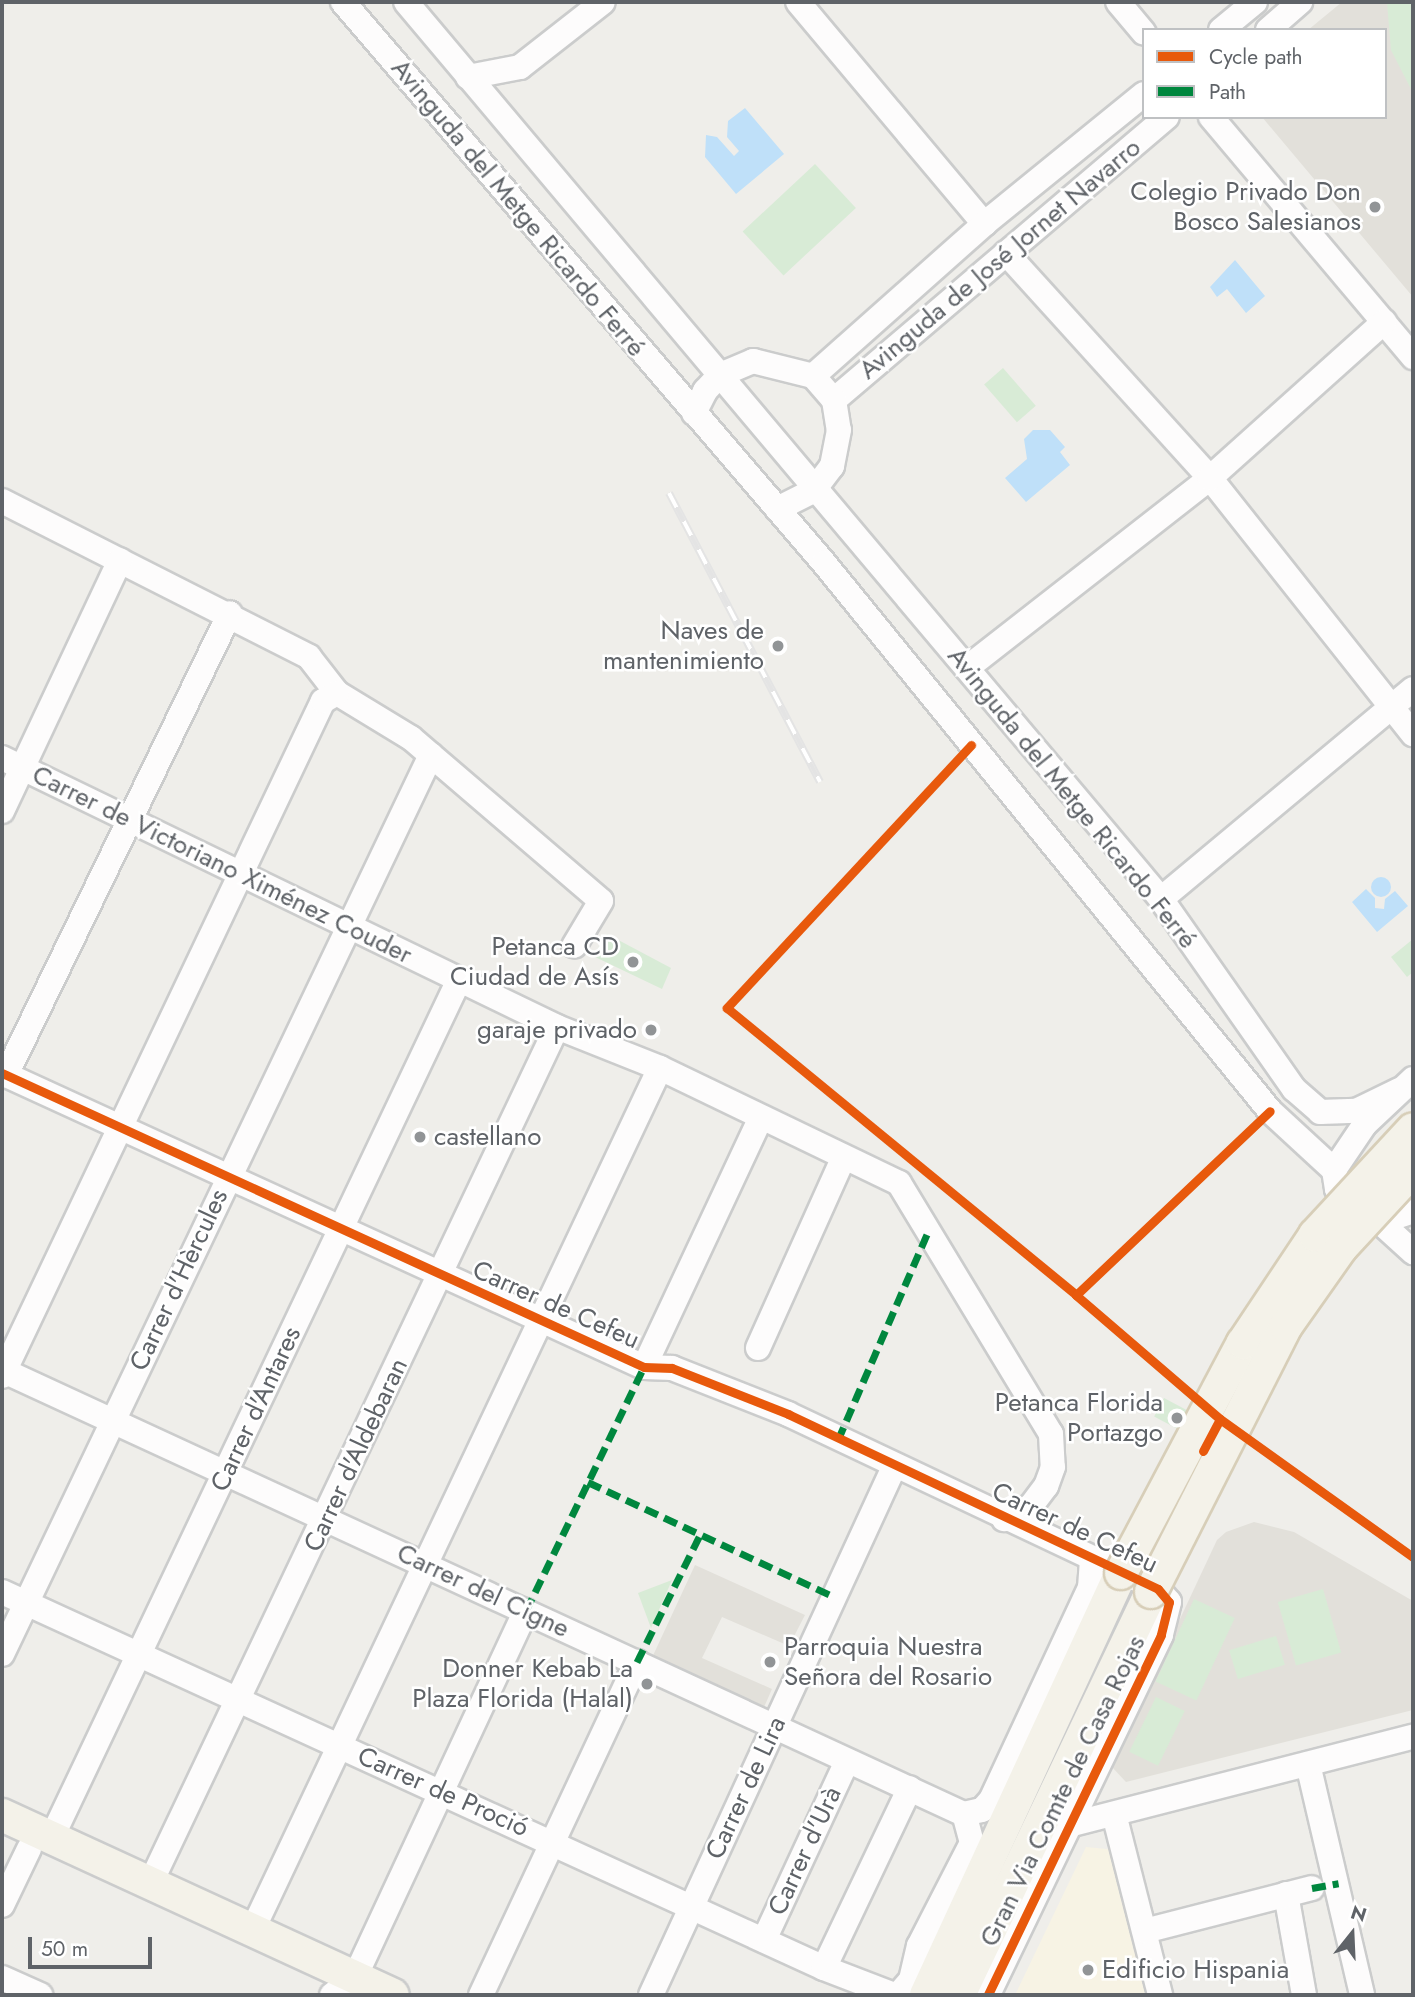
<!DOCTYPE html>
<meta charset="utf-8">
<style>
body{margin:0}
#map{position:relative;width:1415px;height:1997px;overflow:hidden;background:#efeeea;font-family:Jost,sans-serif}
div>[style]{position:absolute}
.commercial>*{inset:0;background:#f7f3e4}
.education>*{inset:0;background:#e2e0da}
.green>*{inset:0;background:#d8ebd6;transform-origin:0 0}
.water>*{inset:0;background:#bfe0f9}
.round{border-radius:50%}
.roads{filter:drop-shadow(2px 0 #cbcccc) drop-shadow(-2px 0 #cbcccc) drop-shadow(0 2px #cbcccc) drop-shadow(0 -2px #cbcccc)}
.minor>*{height:24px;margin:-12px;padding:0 12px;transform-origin:12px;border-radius:12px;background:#fdfcfc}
.major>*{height:32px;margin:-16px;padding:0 16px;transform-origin:16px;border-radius:16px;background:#f4f2e9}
.rail>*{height:8px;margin-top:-4px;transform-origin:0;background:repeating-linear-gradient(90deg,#fff 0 16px,#e4e4e4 0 32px);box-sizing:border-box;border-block:2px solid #e4e4e4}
.bridges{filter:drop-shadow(2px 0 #d7ceb8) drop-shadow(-2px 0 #d7ceb8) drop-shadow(0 2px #d7ceb8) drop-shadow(0 -2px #d7ceb8)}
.major-bridge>*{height:32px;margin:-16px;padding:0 16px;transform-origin:16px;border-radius:16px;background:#f4f2e9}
.quiet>*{height:7px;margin-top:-3.5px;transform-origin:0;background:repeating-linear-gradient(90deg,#00873e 0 14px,transparent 0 21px)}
.cycleway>*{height:9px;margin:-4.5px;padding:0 4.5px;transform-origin:4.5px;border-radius:4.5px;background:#e8590c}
.dots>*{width:19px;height:19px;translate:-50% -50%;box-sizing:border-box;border:4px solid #fff;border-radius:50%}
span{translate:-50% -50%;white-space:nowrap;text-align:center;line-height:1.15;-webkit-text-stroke:5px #fff;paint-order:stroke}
.poi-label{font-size:26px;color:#5f6368}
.right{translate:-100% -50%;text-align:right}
.left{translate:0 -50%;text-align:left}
.street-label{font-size:26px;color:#5f6368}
.frame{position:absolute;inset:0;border:4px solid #5f6368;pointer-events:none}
.legend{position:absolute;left:1142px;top:28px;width:245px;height:91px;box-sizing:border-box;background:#fff;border:2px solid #bfc1c3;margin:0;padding:9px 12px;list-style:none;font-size:21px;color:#5f6368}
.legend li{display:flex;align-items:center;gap:14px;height:35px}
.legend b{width:35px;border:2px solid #bfc1c3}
.north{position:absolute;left:1317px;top:1899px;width:70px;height:70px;-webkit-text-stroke:5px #fff;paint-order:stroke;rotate:18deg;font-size:19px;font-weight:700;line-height:28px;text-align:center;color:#5f6368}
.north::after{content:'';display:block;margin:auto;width:24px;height:32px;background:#5f6368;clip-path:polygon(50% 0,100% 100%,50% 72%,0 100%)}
.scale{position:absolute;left:28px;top:1937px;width:124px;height:32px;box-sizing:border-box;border:4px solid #5f6368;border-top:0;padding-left:9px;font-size:21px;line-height:24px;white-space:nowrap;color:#5f6368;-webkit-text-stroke:5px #fff;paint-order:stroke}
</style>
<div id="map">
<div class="commercial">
<div style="clip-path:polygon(1086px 1847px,1117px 1850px,1153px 1995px,1015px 1995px)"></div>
</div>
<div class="education">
<div style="clip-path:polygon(1342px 2px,1413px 2px,1413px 297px,1262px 117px,1385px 117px,1385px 30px,1308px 30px)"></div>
<div style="clip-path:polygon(1254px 1522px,1294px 1532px,1413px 1601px,1413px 1710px,1126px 1782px,1111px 1766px,1217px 1540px,1226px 1532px)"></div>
<div style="clip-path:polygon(695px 1565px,805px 1615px,789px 1646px,722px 1617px,702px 1658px,772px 1689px,761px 1714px,650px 1662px)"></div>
</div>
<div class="green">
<div style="clip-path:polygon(1387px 2px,1413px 2px,1413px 93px,1391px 50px)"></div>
<div style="left:815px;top:164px;width:60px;height:99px;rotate:47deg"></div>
<div style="left:1003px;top:368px;width:50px;height:25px;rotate:49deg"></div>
<div style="clip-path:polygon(607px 934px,671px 968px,662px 989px,593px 956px)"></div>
<div style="clip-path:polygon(1413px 939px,1413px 972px,1407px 977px,1391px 957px)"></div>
<div style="left:1164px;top:1398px;width:42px;height:21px;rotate:28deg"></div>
<div style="clip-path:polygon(672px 1580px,651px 1628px,638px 1593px)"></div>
<div style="left:1323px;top:1589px;width:66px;height:47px;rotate:74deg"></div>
<div style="left:1194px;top:1599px;width:45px;height:91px;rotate:25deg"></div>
<div style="left:1276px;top:1636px;width:30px;height:49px;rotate:73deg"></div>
<div style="left:1156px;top:1697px;width:32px;height:61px;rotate:26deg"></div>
</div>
<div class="water">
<div style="clip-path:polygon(745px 108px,784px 154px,736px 194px,705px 157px,706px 135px,717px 137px,734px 156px,739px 151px,727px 137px,728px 121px)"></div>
<div style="clip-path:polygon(1235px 260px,1265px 296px,1246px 313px,1227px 289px,1217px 297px,1210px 287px)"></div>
<div style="clip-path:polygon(1033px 430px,1050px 430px,1065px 447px,1060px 452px,1070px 465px,1026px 502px,1005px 478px,1027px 459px,1024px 439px)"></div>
<div class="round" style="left:1371px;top:877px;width:20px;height:20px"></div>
<div style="clip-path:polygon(1366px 889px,1375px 898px,1375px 908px,1384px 909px,1385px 899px,1395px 891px,1408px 906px,1377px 932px,1352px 902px)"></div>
</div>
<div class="roads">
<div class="minor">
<div style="left:343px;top:2px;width:739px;rotate:49.39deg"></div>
<div style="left:824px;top:563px;width:707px;rotate:50.86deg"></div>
<div style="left:1270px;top:1111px;width:87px;rotate:42.7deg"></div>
<div style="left:406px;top:2px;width:1172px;rotate:49.91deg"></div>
<div style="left:1161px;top:899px;width:232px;rotate:55deg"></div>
<div style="left:1294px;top:1089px;width:35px;rotate:41deg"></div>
<div style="left:1320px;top:1112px;width:36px;rotate:-2deg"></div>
<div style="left:1356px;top:1111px;width:48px;rotate:-26deg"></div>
<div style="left:798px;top:2px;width:290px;rotate:50deg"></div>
<div style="left:1118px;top:2px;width:40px;rotate:50deg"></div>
<div style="left:1221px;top:30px;width:44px;rotate:-39.5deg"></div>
<div style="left:1268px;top:30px;width:43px;rotate:-41.2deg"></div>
<div style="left:468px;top:77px;width:53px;rotate:-10.9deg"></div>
<div style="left:520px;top:67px;width:105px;rotate:-38.1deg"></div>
<div style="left:1211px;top:117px;width:314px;rotate:49.9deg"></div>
<div style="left:1006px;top:253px;width:304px;rotate:47.8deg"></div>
<div style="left:1210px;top:478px;width:327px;rotate:51.6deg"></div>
<div style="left:813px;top:376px;width:229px;rotate:-41.6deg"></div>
<div style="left:984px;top:224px;width:206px;rotate:-39.1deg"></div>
<div style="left:834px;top:400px;width:437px;rotate:-40.4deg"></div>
<div style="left:694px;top:413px;width:25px;rotate:-63deg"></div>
<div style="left:705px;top:391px;width:22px;rotate:-47deg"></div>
<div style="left:720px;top:375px;width:36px;rotate:-23deg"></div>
<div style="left:753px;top:361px;width:62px;rotate:14deg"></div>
<div style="left:813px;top:376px;width:32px;rotate:49deg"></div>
<div style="left:834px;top:400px;width:30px;rotate:81deg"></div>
<div style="left:839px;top:430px;width:37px;rotate:101deg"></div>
<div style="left:832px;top:466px;width:31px;rotate:127deg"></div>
<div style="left:813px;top:491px;width:40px;rotate:153.4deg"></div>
<div style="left:2px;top:501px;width:344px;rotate:26.9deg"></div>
<div style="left:309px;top:657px;width:46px;rotate:52.1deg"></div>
<div style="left:337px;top:693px;width:87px;rotate:31.3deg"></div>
<div style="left:411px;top:738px;width:250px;rotate:40.6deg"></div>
<div style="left:601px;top:901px;width:52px;rotate:121deg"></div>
<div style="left:967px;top:668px;width:308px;rotate:-38deg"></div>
<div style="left:1210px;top:478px;width:234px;rotate:-41.9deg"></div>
<div style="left:2px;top:758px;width:617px;rotate:25.86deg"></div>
<div style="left:557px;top:1027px;width:111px;rotate:21.7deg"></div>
<div style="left:660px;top:1068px;width:265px;rotate:25.7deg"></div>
<div style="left:899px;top:1183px;width:293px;rotate:58.8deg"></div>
<div style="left:1051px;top:1434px;width:33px;rotate:87deg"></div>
<div style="left:1053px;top:1467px;width:20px;rotate:110deg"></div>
<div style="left:1046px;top:1486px;width:25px;rotate:127deg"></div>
<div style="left:1031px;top:1506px;width:30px;rotate:154deg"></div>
<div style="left:2px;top:811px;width:277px;rotate:-64.8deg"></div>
<div style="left:1161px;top:899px;width:328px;rotate:-39.8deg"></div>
<div style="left:2px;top:1073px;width:706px;rotate:24.61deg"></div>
<div style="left:644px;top:1367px;width:28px;rotate:2deg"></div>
<div style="left:672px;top:1368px;width:125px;rotate:21.6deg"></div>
<div style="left:788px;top:1414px;width:409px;rotate:25.3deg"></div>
<div style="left:1158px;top:1589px;width:17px;rotate:50deg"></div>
<div style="left:1169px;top:1602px;width:34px;rotate:104deg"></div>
<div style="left:1161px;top:1635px;width:399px;rotate:115.7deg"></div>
<div style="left:6px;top:1075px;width:513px;rotate:-64.13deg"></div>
<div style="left:1413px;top:1079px;width:66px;rotate:136.8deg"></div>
<div style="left:1365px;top:1124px;width:55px;rotate:124deg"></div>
<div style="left:1334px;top:1170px;width:19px;rotate:81deg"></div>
<div style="left:1337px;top:1189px;width:30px;rotate:57deg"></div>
<div style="left:1353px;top:1214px;width:28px;rotate:17deg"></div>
<div style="left:1380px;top:1222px;width:45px;rotate:42.3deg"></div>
<div style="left:1380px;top:1222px;width:35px;rotate:-18deg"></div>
<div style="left:758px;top:1348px;width:207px;rotate:-65.8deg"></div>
<div style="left:644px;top:1367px;width:274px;rotate:-64.9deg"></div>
<div style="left:2px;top:1370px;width:1060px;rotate:24.78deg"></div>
<div style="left:2px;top:1376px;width:747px;rotate:-64.57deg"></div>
<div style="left:323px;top:701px;width:16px;rotate:-30deg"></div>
<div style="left:2px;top:1592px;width:904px;rotate:24.58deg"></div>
<div style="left:824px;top:1968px;width:75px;rotate:21.1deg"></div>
<div style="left:2px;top:1654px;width:996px;rotate:-64.49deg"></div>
<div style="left:1308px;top:1764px;width:237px;rotate:76.8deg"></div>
<div style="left:964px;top:1814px;width:18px;rotate:-13deg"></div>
<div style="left:982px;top:1810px;width:13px;rotate:-48deg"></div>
<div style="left:991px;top:1800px;width:234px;rotate:-65deg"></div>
<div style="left:1090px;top:1588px;width:30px;rotate:-86deg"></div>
<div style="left:1114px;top:1814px;width:187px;rotate:75.7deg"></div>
<div style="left:1073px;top:1824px;width:351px;rotate:-14.4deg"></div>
<div style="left:52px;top:1837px;width:949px;rotate:-64.6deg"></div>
<div style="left:151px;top:1882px;width:946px;rotate:-64.6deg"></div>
<div style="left:1286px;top:1894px;width:103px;rotate:79.9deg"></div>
<div style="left:2px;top:1905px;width:62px;rotate:-64.3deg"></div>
<div style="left:253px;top:1929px;width:952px;rotate:-64.7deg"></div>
<div style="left:1145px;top:1931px;width:172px;rotate:-14.4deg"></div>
<div style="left:764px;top:1940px;width:197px;rotate:-65.1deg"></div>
<div style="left:824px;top:1968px;width:199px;rotate:-64.5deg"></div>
<div style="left:2px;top:1978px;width:42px;rotate:24.1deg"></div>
<div style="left:332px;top:1995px;width:29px;rotate:-38deg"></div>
<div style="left:355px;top:1977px;width:404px;rotate:-65deg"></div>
<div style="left:481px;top:1995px;width:368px;rotate:-64.9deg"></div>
<div style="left:651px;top:1995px;width:581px;rotate:-65.29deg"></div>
<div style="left:898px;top:1995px;width:20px;rotate:-49deg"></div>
<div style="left:911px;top:1980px;width:35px;rotate:-77deg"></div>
<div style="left:919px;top:1946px;width:116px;rotate:-62.8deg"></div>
<div style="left:972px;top:1843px;width:30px;rotate:-105deg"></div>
</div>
<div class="major">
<div style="left:2px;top:1815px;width:430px;rotate:24.7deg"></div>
<div style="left:926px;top:1995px;width:465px;rotate:-65.2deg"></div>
<div style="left:959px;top:1995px;width:446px;rotate:-64.5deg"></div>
</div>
</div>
<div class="rail">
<div style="left:669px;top:493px;width:326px;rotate:62.4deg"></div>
</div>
<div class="bridges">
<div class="major-bridge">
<div style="left:1121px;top:1573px;width:260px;rotate:-62.1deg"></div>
<div style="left:1243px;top:1343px;width:130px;rotate:-56.3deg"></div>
<div style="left:1315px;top:1235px;width:144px;rotate:-47.2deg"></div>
<div style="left:1151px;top:1592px;width:298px;rotate:-63.1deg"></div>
<div style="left:1286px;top:1326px;width:95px;rotate:-54.8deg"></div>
<div style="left:1341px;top:1248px;width:106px;rotate:-47.3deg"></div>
</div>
</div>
<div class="quiet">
<div style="left:838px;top:1440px;width:229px;rotate:-66.6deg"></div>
<div style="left:588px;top:1482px;width:272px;rotate:25deg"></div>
<div style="left:526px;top:1611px;width:271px;rotate:-64.2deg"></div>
<div style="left:637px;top:1662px;width:142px;rotate:-63.6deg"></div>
<div style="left:1312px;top:1888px;width:27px;rotate:-10deg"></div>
</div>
<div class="cycleway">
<div style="left:971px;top:745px;width:359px;rotate:132.9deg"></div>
<div style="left:727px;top:1008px;width:452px;rotate:39.4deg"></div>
<div style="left:2px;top:1073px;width:706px;rotate:24.61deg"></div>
<div style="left:644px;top:1367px;width:28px;rotate:2deg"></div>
<div style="left:672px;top:1368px;width:125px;rotate:21.6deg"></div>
<div style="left:788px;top:1414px;width:409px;rotate:25.3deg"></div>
<div style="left:1158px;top:1589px;width:17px;rotate:50deg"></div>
<div style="left:1169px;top:1602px;width:34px;rotate:104deg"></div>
<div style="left:1161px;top:1635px;width:399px;rotate:115.7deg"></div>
<div style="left:1220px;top:1419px;width:237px;rotate:35.6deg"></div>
<div style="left:1203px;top:1451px;width:36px;rotate:-62deg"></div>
<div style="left:1220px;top:1419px;width:190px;rotate:-139.3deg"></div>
<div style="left:1076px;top:1295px;width:267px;rotate:-43.5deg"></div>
</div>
<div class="dots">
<div style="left:1375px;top:207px;background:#919496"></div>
<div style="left:778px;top:646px;background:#919496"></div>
<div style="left:633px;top:962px;background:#919496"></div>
<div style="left:651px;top:1030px;background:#919496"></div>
<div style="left:420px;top:1137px;background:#919496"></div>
<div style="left:1177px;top:1418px;background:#919496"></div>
<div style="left:770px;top:1662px;background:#919496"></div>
<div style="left:647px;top:1684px;background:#919496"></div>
<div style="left:1088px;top:1970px;background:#919496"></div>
</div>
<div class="poi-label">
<span class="right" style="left:1361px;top:207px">Colegio Privado Don<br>Bosco Salesianos</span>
<span class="right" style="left:764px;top:646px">Naves de<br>mantenimiento</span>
<span class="right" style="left:619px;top:962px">Petanca CD<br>Ciudad de Asís</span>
<span class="right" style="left:637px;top:1030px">garaje privado</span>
<span class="left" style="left:434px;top:1137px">castellano</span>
<span class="right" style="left:1163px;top:1418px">Petanca Florida<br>Portazgo</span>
<span class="left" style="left:784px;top:1662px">Parroquia Nuestra<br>Señora del Rosario</span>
<span class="right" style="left:633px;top:1684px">Donner Kebab La<br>Plaza Florida (Halal)</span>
<span class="left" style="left:1102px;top:1970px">Edificio Hispania</span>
</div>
<div class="street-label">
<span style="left:518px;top:208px;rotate:50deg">Avinguda del Metge Ricardo Ferré</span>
<span style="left:1000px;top:259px;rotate:-40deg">Avinguda de José Jornet Navarro</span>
<span style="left:1072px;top:798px;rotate:51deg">Avinguda del Metge Ricardo Ferré</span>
<span style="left:222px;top:865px;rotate:26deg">Carrer de Victoriano Ximénez Couder</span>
<span style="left:179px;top:1280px;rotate:-65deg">Carrer d'Hèrcules</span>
<span style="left:556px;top:1305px;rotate:24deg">Carrer de Cefeu</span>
<span style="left:256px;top:1409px;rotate:-65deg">Carrer d'Antares</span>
<span style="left:356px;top:1455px;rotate:-65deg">Carrer d'Aldebaran</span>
<span style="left:1075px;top:1528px;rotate:25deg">Carrer de Cefeu</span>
<span style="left:483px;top:1591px;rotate:25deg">Carrer del Cigne</span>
<span style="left:746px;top:1788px;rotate:-65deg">Carrer de Lira</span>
<span style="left:1063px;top:1791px;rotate:-64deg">Gran Via Comte de Casa Rojas</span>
<span style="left:443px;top:1792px;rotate:24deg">Carrer de Proció</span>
<span style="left:805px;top:1851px;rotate:-65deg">Carrer d'Urà</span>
</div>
<div class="frame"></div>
<ul class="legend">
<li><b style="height:9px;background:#e8590c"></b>Cycle path</li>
<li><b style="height:9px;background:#00873e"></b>Path</li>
</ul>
<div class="north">N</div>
<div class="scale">50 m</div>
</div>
